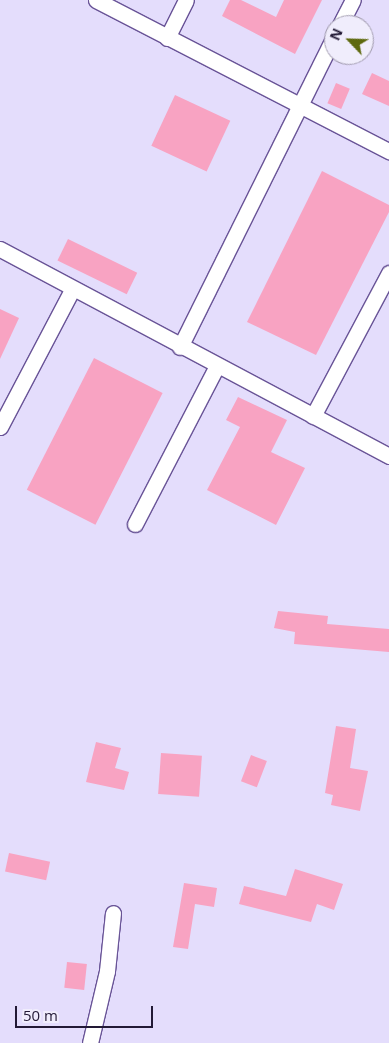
<!DOCTYPE html>
<style>
body{margin:0}
#map{position:relative;width:389px;height:1043px;overflow:hidden;background:#e4ddfc;font-family:"Open Sans",sans-serif}
div>[style]{position:absolute}
.building>*{inset:0;background:#f8a3c2;transform-origin:0 0}
.roads{filter:drop-shadow(1px 0 #695497) drop-shadow(-1px 0 #695497) drop-shadow(0 1px #695497) drop-shadow(0 -1px #695497)}
.street>*{height:15px;margin:-7.5px;padding:0 7.5px;transform-origin:7.5px;border-radius:7.5px;background:#fff}
span{translate:-50% -50%;white-space:nowrap;text-align:center;line-height:1.15;-webkit-text-stroke:4px #f0edfc;paint-order:stroke}
.north{position:absolute;left:324px;top:15px;width:50px;height:50px;box-sizing:border-box;background:#f0edfc;border:1px solid #9e98ac;border-radius:50%;rotate:294deg;font-size:14px;font-weight:700;line-height:20px;text-align:center;color:#221935}
.north::after{content:'';display:block;margin:auto;width:18px;height:22px;background:#5e690e;clip-path:polygon(50% 0,100% 100%,50% 72%,0 100%)}
.scale{position:absolute;left:15px;top:1006px;width:138px;height:22px;box-sizing:border-box;border:2px solid #221935;border-top:0;padding-left:6px;font-size:15px;line-height:18px;white-space:nowrap;color:#221935;-webkit-text-stroke:4px #f0edfc;paint-order:stroke}
</style>
<div id="map">
<div class="building">
<div style="clip-path:polygon(230px 0,241px 0,276px 17px,284px 0,322px 0,295px 54px,222px 16px)"></div>
<div style="clip-path:polygon(372px 73px,389px 81px,389px 106px,362px 94px)"></div>
<div style="left:336px;top:83px;width:15px;height:22px;rotate:23deg"></div>
<div style="left:175px;top:95px;width:61px;height:56px;rotate:25deg"></div>
<div style="clip-path:polygon(322px 171px,389px 205px,389px 212px,316px 355px,247px 322px)"></div>
<div style="left:68px;top:239px;width:77px;height:24px;rotate:26deg"></div>
<div style="clip-path:polygon(0 309px,19px 318px,0 359px)"></div>
<div style="left:94px;top:358px;width:77px;height:148px;rotate:27deg"></div>
<div style="clip-path:polygon(238px 397px,287px 420px,271px 452px,305px 468px,276px 525px,207px 490px,240px 427px,226px 420px)"></div>
<div style="clip-path:polygon(278px 611px,328px 616px,327px 624px,389px 629px,389px 652px,294px 644px,295px 632px,274px 628px)"></div>
<div style="clip-path:polygon(336px 726px,356px 729px,350px 768px,368px 771px,360px 811px,331px 805px,333px 795px,325px 793px)"></div>
<div style="clip-path:polygon(96px 742px,121px 748px,115px 768px,129px 772px,124px 790px,86px 782px)"></div>
<div style="left:161px;top:753px;width:41px;height:41px;rotate:4deg"></div>
<div style="left:251px;top:755px;width:17px;height:28px;rotate:21deg"></div>
<div style="left:9px;top:853px;width:42px;height:19px;rotate:12deg"></div>
<div style="clip-path:polygon(295px 869px,343px 884px,334px 910px,317px 904px,311px 922px,239px 904px,244px 886px,286px 896px)"></div>
<div style="clip-path:polygon(184px 883px,217px 888px,214px 907px,195px 904px,188px 949px,173px 947px)"></div>
<div style="left:67px;top:962px;width:20px;height:26px;rotate:6deg"></div>
</div>
<div class="roads">
<div class="street">
<div style="left:96px;top:0;width:330px;rotate:27.3deg"></div>
<div style="left:340px;top:25px;width:28px;rotate:-63deg"></div>
<div style="left:167px;top:38px;width:42px;rotate:-63.4deg"></div>
<div style="left:0;top:249px;width:441px;rotate:28deg"></div>
<div style="left:180px;top:347px;width:346px;rotate:-63.6deg"></div>
<div style="left:313px;top:416px;width:162px;rotate:-62deg"></div>
<div style="left:0;top:427px;width:155px;rotate:-62.3deg"></div>
<div style="left:135px;top:524px;width:178px;rotate:-62.6deg"></div>
<div style="left:90px;top:1043px;width:74px;rotate:-76.7deg"></div>
<div style="left:107px;top:971px;width:58px;rotate:-84.1deg"></div>
</div>
</div>
<div class="north">N</div>
<div class="scale">50 m</div>
</div>
